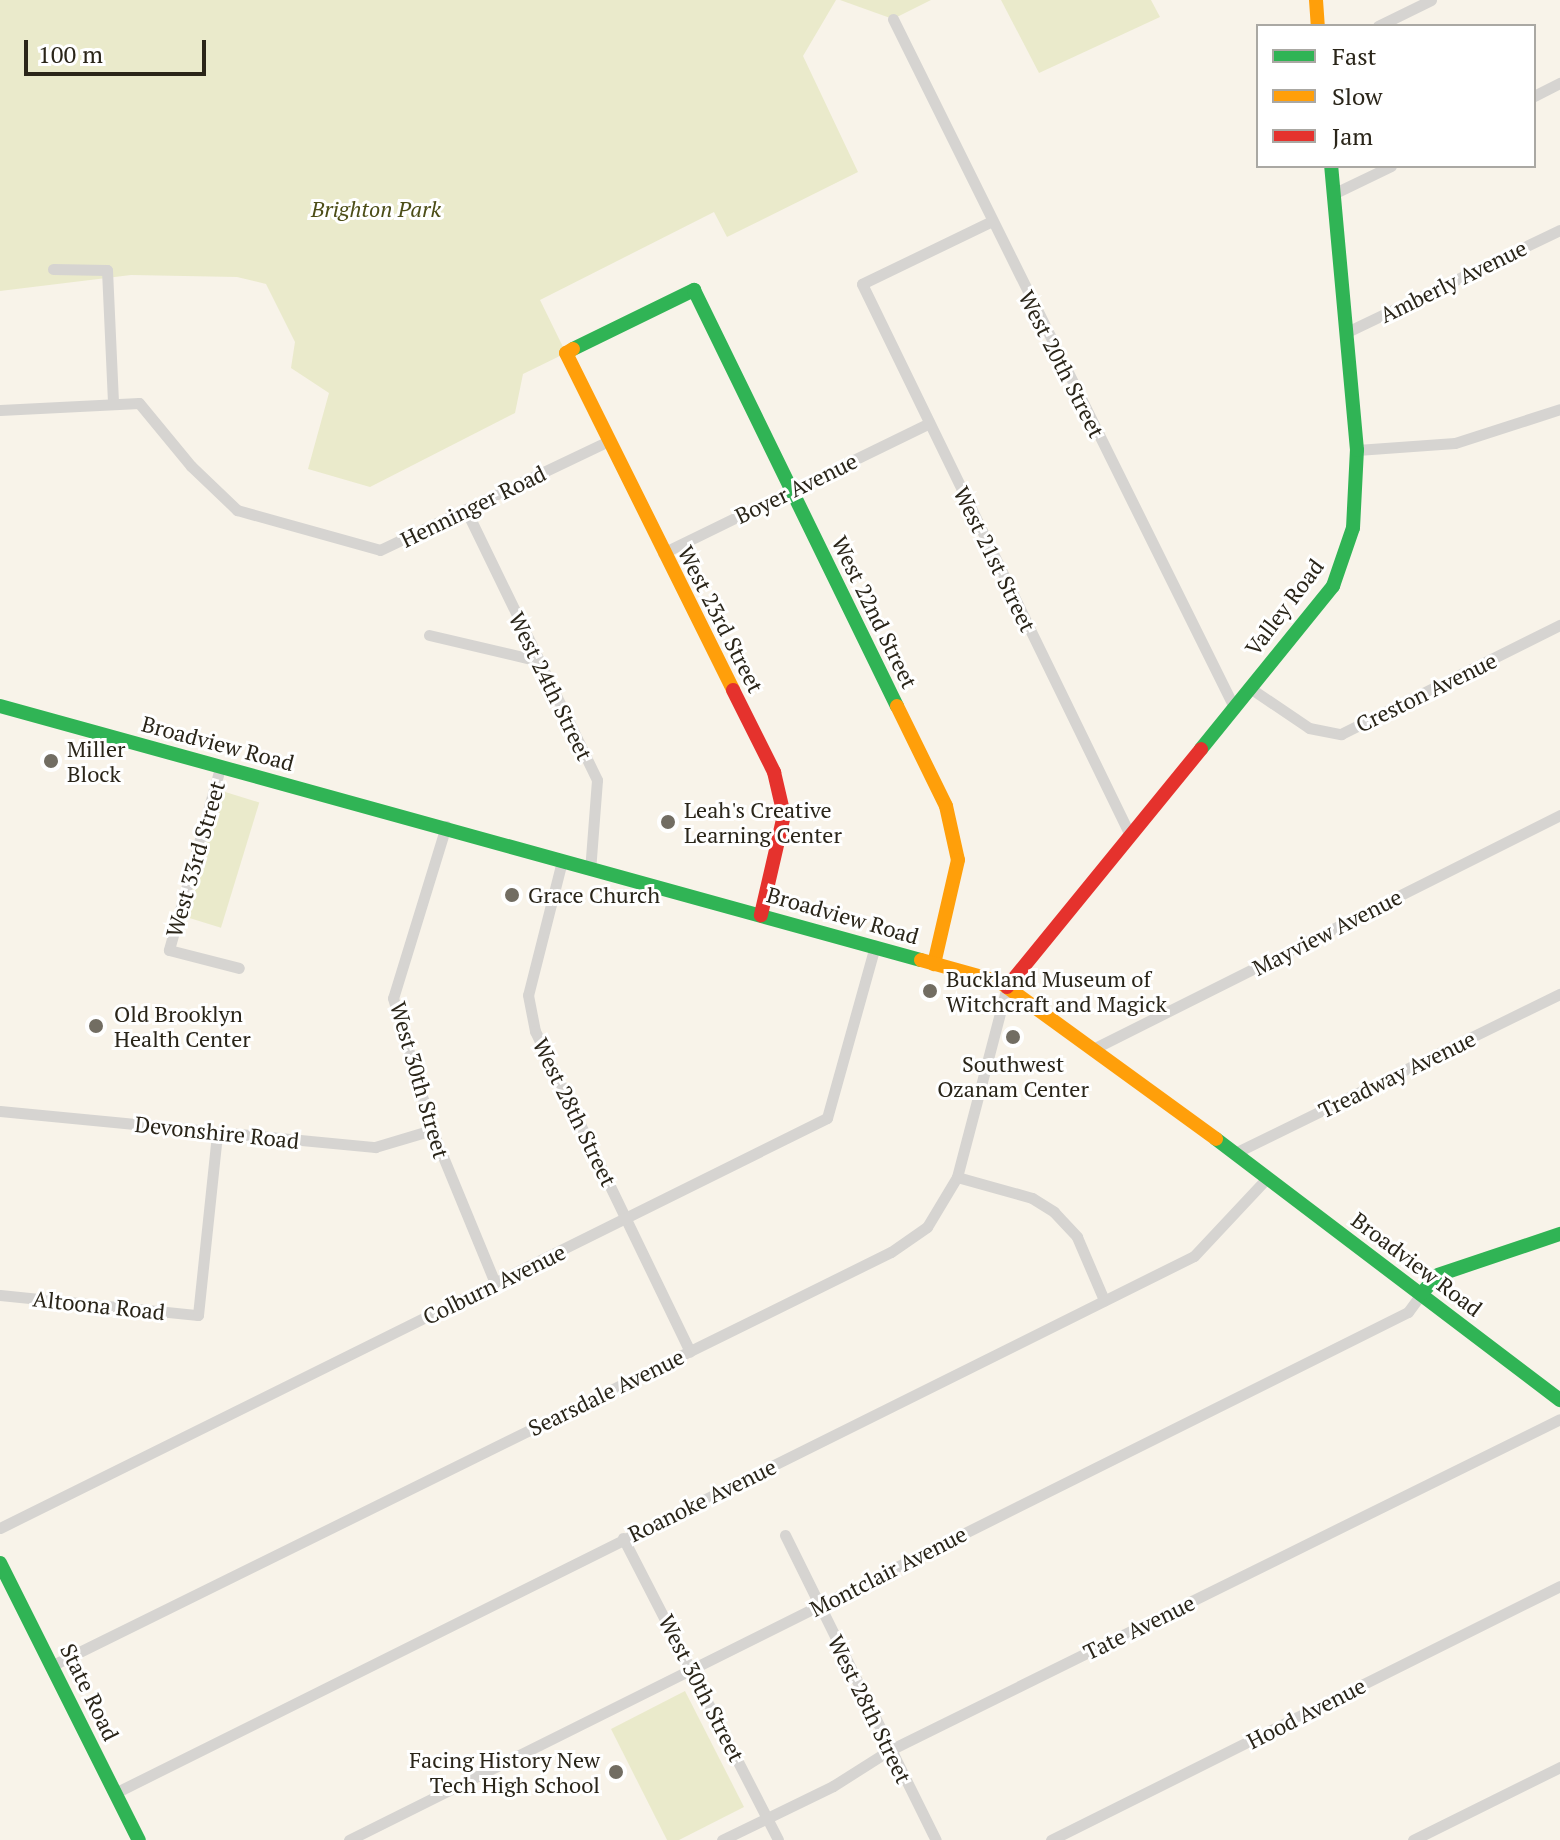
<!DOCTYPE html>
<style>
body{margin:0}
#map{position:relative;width:1560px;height:1840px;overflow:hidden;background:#f8f3e9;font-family:"PT Serif",serif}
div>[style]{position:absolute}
.green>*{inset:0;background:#eaeacb;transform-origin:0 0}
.street>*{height:11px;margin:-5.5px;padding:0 5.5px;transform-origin:5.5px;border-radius:5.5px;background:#d6d4d1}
.fast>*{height:14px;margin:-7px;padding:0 7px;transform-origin:7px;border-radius:7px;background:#30b455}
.slow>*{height:14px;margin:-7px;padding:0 7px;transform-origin:7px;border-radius:7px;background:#ff9f0a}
.jam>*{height:14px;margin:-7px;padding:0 7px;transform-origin:7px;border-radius:7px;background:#e5322d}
.dots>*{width:22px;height:22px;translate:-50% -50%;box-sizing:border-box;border:4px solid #fff;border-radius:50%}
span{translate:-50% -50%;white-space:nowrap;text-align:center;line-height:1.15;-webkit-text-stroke:6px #fff;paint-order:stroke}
.park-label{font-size:22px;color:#4c4d17;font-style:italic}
.street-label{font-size:22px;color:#2a2519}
.poi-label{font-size:22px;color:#2a2519}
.left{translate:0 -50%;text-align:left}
.right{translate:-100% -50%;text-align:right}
.legend{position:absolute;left:1256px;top:24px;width:280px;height:144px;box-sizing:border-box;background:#fff;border:2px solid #aaa8a3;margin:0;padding:10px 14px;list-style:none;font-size:24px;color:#2a2519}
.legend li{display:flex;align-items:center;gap:16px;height:40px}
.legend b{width:40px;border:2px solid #aaa8a3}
.scale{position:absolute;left:24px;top:40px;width:182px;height:36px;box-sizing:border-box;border:4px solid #2a2519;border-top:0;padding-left:10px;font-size:24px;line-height:28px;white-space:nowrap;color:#2a2519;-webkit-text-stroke:6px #fff;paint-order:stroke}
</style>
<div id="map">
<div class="green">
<div style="clip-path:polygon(0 0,836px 0,803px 56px,858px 172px,727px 237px,714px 212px,540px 300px,566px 353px,523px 374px,515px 413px,370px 487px,308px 469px,329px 393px,291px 368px,295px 342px,266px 284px,237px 277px,131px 275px,0 291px)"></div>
<div style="clip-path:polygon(840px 0,931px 0,893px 19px)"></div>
<div style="clip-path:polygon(1001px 0,1151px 0,1160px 17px,1039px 73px)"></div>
<div style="left:222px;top:791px;width:39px;height:131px;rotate:17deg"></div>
<div style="clip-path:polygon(685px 1691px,744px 1807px,679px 1840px,667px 1840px,611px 1729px)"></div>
</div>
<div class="street">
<div style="left:893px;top:19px;width:768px;rotate:63.64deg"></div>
<div style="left:1378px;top:26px;width:59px;rotate:-26.1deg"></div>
<div style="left:1534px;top:96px;width:29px;rotate:-27deg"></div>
<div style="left:1335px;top:193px;width:62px;rotate:-25.7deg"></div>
<div style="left:990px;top:222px;width:142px;rotate:154.2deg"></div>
<div style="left:862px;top:284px;width:610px;rotate:64.06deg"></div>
<div style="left:53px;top:269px;width:54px;rotate:1.1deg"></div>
<div style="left:107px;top:270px;width:134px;rotate:87.4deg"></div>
<div style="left:1347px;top:332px;width:236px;rotate:-25.6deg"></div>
<div style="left:0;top:410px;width:139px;rotate:-2.9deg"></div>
<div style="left:139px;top:403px;width:82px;rotate:50.5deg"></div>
<div style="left:191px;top:466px;width:64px;rotate:43.7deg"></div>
<div style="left:237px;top:510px;width:148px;rotate:15.6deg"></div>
<div style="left:380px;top:550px;width:254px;rotate:-25.5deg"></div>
<div style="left:1357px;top:450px;width:98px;rotate:-4.1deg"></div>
<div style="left:1455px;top:443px;width:110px;rotate:-17.9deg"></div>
<div style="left:466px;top:510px;width:300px;rotate:64.1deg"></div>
<div style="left:597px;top:780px;width:90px;rotate:94.4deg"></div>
<div style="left:663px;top:553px;width:296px;rotate:-26deg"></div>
<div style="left:429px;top:635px;width:114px;rotate:13.2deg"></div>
<div style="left:1250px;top:688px;width:71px;rotate:34.1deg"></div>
<div style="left:1309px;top:728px;width:33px;rotate:11deg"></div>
<div style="left:1341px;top:734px;width:245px;rotate:-26.5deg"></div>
<div style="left:220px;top:768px;width:189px;rotate:105.7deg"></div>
<div style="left:169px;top:950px;width:72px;rotate:14.4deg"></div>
<div style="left:446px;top:826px;width:180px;rotate:107.1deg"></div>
<div style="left:393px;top:998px;width:138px;rotate:73.5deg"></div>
<div style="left:432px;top:1130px;width:165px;rotate:67.6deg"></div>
<div style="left:562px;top:861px;width:138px;rotate:104.2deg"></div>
<div style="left:528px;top:995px;width:37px;rotate:79deg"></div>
<div style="left:535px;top:1031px;width:356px;rotate:64.2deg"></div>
<div style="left:1095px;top:1048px;width:520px;rotate:-26.61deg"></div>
<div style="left:0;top:1111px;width:377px;rotate:5.5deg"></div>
<div style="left:375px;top:1147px;width:59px;rotate:-16.6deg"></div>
<div style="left:1235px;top:1153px;width:362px;rotate:-26.1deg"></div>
<div style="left:957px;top:1177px;width:78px;rotate:15.6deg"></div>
<div style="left:1032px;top:1198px;width:26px;rotate:32deg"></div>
<div style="left:1054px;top:1212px;width:34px;rotate:47deg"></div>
<div style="left:1077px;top:1237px;width:69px;rotate:66.8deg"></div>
<div style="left:0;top:1295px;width:199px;rotate:5.8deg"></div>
<div style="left:198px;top:1315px;width:182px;rotate:-84deg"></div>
<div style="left:0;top:1528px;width:923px;rotate:-26.37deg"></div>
<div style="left:827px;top:1118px;width:179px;rotate:-74.4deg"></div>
<div style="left:785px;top:1535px;width:340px;rotate:63.7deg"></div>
<div style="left:623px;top:1538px;width:339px;rotate:62.8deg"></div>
<div style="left:53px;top:1665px;width:934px;rotate:-26.24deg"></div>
<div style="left:891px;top:1252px;width:44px;rotate:-34.8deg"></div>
<div style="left:927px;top:1227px;width:58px;rotate:-59deg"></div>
<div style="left:957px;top:1177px;width:196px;rotate:-75.3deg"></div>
<div style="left:115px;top:1793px;width:1205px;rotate:-26.46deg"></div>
<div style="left:1194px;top:1256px;width:108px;rotate:-46.9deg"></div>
<div style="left:349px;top:1840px;width:1183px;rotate:-26.5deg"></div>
<div style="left:1408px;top:1312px;width:22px;rotate:-54deg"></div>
<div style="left:722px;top:1840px;width:123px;rotate:-25.9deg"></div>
<div style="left:833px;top:1786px;width:67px;rotate:-32.3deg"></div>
<div style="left:890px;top:1750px;width:747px;rotate:-26.29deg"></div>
<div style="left:1051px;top:1840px;width:569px;rotate:-26.52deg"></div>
<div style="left:1413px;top:1840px;width:164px;rotate:-26.4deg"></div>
</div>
<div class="fast">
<div style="left:573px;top:349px;width:135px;rotate:-26deg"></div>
<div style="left:694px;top:290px;width:463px;rotate:64deg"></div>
<div style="left:0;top:706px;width:955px;rotate:15.42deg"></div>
<div style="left:1201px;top:749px;width:210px;rotate:-51deg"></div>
<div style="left:1333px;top:586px;width:61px;rotate:-71deg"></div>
<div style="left:1353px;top:528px;width:78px;rotate:-87.1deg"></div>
<div style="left:1357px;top:450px;width:285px;rotate:-95.2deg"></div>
<div style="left:1216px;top:1139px;width:432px;rotate:37.2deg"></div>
<div style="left:1421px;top:1294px;width:25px;rotate:-48deg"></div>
<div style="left:1438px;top:1275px;width:129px;rotate:-18.6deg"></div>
<div style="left:0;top:1563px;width:310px;rotate:63.4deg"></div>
</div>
<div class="slow">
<div style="left:1316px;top:0;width:26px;rotate:86deg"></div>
<div style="left:573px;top:349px;width:8px;rotate:150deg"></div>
<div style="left:566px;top:353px;width:376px;rotate:63.6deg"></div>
<div style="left:897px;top:706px;width:111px;rotate:63.9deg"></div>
<div style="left:946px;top:806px;width:55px;rotate:77.5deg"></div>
<div style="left:958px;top:860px;width:107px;rotate:103deg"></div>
<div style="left:921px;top:960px;width:82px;rotate:15.6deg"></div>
<div style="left:1000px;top:982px;width:267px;rotate:36deg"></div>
</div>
<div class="jam">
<div style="left:733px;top:690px;width:92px;rotate:63.4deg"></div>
<div style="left:774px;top:772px;width:44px;rotate:76.9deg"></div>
<div style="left:784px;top:815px;width:103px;rotate:103deg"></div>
<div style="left:1007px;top:987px;width:307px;rotate:-50.8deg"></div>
</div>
<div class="dots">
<div style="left:51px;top:761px;background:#726d62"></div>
<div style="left:668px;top:822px;background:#726d62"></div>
<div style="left:512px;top:895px;background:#726d62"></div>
<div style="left:930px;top:991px;background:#726d62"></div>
<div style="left:96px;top:1026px;background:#726d62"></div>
<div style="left:1013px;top:1037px;background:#726d62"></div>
<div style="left:616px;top:1772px;background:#726d62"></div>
</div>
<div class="park-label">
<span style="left:376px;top:209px">Brighton Park</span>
</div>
<div class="street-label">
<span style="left:1453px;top:281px;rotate:-26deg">Amberly Avenue</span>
<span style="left:1062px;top:364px;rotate:63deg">West 20th Street</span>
<span style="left:796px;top:488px;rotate:-26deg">Boyer Avenue</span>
<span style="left:473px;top:506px;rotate:-26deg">Henninger Road</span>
<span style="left:995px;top:559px;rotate:64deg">West 21st Street</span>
<span style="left:1284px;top:607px;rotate:-53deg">Valley Road</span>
<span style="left:875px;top:612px;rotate:64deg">West 22nd Street</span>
<span style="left:721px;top:619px;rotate:63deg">West 23rd Street</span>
<span style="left:551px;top:686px;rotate:64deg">West 24th Street</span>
<span style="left:1426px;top:692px;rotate:-26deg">Creston Avenue</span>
<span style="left:218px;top:743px;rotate:15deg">Broadview Road</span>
<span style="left:195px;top:859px;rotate:-74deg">West 33rd Street</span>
<span style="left:843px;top:915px;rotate:16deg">Broadview Road</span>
<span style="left:1327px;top:932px;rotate:-27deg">Mayview Avenue</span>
<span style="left:1397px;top:1074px;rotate:-26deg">Treadway Avenue</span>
<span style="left:420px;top:1080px;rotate:74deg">West 30th Street</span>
<span style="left:575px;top:1112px;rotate:64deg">West 28th Street</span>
<span style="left:217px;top:1132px;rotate:6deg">Devonshire Road</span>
<span style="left:1417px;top:1264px;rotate:37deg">Broadview Road</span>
<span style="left:494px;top:1284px;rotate:-26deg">Colburn Avenue</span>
<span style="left:99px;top:1305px;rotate:6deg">Altoona Road</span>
<span style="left:606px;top:1392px;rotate:-26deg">Searsdale Avenue</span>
<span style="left:702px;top:1500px;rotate:-26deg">Roanoke Avenue</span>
<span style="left:888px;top:1571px;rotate:-27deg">Montclair Avenue</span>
<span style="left:1139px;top:1627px;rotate:-26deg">Tate Avenue</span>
<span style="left:702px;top:1688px;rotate:63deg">West 30th Street</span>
<span style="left:90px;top:1692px;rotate:64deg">State Road</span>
<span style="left:870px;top:1709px;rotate:64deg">West 28th Street</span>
<span style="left:1306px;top:1713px;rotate:-27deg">Hood Avenue</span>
</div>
<div class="poi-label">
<span class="left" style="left:67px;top:761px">Miller<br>Block</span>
<span class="left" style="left:684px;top:822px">Leah's Creative<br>Learning Center</span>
<span class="left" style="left:528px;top:895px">Grace Church</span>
<span class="left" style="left:946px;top:991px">Buckland Museum of<br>Witchcraft and Magick</span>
<span class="left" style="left:114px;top:1026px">Old Brooklyn<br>Health Center</span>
<span style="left:1013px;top:1076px">Southwest<br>Ozanam Center</span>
<span class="right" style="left:600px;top:1772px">Facing History New<br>Tech High School</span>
</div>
<ul class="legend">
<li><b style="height:10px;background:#30b455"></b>Fast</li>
<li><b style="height:10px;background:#ff9f0a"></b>Slow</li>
<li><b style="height:10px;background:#e5322d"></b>Jam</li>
</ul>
<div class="scale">100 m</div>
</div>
